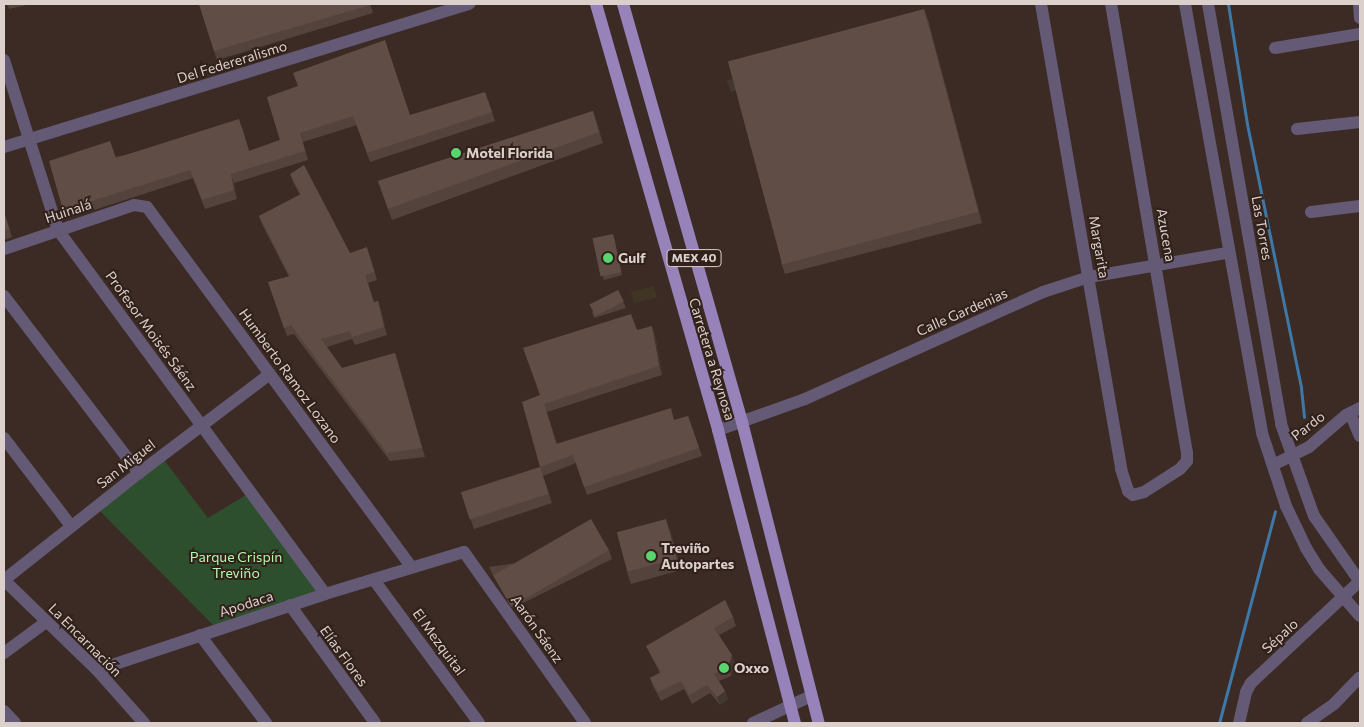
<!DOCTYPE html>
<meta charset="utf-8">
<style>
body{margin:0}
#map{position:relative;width:1364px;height:727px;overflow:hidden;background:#3b2b24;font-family:Commissioner,sans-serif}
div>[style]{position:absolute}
.commercial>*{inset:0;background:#403425;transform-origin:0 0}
.green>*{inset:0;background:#2e4f2d}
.stream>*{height:3px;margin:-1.5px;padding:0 1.5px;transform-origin:1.5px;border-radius:1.5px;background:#3e78a8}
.minor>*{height:12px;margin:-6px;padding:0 6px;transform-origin:6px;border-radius:6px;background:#645a75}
.major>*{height:12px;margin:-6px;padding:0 6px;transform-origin:6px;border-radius:6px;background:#9783ba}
.wall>*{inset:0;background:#53433c}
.shaded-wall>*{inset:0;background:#433731;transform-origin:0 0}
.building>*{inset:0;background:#604e46;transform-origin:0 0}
.dots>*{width:14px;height:14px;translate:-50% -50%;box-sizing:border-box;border:2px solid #31211a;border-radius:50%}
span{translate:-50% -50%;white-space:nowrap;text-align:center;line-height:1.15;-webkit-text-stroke:4px #31211a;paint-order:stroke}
.shield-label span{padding:1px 4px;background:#31211a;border:1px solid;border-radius:4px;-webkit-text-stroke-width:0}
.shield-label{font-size:12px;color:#dbd0cc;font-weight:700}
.street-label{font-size:14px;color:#dbd0cc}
.poi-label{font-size:14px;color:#dbd0cc;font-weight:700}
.left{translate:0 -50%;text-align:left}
.park-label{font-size:14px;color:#aff9ac}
.frame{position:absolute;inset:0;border:5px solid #dbd0cc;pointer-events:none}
</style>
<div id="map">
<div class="commercial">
<div style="left:654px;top:286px;width:12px;height:24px;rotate:76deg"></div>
</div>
<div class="green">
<div style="clip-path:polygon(161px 456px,208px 518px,251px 492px,325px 594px,217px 629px,96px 507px)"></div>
</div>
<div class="stream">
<div style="left:1228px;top:4px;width:121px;rotate:81deg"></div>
<div style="left:1247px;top:124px;width:269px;rotate:78.4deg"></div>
<div style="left:1301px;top:388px;width:29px;rotate:84deg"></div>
<div style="left:1219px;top:723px;width:219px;rotate:-75.2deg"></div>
</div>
<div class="minor">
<div style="left:1041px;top:4px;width:472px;rotate:80.2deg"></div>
<div style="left:1121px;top:469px;width:23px;rotate:72deg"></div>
<div style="left:1128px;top:491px;width:6px;rotate:39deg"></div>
<div style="left:1133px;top:495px;width:11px;rotate:-15deg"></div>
<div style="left:1144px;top:492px;width:43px;rotate:-32.6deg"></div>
<div style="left:1180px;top:469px;width:11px;rotate:-49deg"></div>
<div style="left:1187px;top:461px;width:8px;rotate:-90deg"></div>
<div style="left:1187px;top:453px;width:455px;rotate:-99.6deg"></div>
<div style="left:1185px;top:4px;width:436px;rotate:79.8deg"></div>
<div style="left:1262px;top:433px;width:77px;rotate:71.8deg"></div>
<div style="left:1286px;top:506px;width:47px;rotate:64.5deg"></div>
<div style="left:1306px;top:548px;width:25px;rotate:58deg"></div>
<div style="left:1319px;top:569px;width:62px;rotate:48.9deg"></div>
<div style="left:1208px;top:4px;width:426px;rotate:80.1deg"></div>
<div style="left:1281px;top:424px;width:98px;rotate:70.3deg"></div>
<div style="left:1314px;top:516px;width:80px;rotate:55.1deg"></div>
<div style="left:1359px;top:4px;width:14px;rotate:86deg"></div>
<div style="left:1275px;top:48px;width:86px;rotate:-9.4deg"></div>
<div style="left:4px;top:60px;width:178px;rotate:72.4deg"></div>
<div style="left:58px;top:230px;width:451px;rotate:53.7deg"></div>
<div style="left:1297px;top:129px;width:63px;rotate:-6.3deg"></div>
<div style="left:4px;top:147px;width:487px;rotate:-17.1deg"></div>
<div style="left:1311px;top:212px;width:49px;rotate:-7deg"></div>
<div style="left:4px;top:249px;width:137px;rotate:-18.7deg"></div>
<div style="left:134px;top:205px;width:13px;rotate:9deg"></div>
<div style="left:147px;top:207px;width:446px;rotate:53.7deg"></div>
<div style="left:4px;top:296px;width:223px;rotate:52.7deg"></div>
<div style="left:1350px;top:413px;width:25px;rotate:67deg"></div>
<div style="left:718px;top:430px;width:92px;rotate:-19.6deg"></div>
<div style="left:805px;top:399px;width:261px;rotate:-24.2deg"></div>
<div style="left:1043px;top:292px;width:48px;rotate:-18.1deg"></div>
<div style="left:1089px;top:277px;width:140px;rotate:-9.9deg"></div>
<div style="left:4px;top:438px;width:111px;rotate:52.7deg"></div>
<div style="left:1273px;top:465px;width:40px;rotate:-26.6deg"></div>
<div style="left:1309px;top:447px;width:49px;rotate:-40.9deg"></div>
<div style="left:1346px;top:415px;width:16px;rotate:-27deg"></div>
<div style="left:4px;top:580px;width:172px;rotate:-38.4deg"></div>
<div style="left:139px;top:473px;width:164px;rotate:-37.1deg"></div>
<div style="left:4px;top:580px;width:129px;rotate:44.1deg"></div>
<div style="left:97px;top:670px;width:71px;rotate:48.4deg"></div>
<div style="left:374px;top:580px;width:177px;rotate:53.7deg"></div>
<div style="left:290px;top:605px;width:145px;rotate:54.2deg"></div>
<div style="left:200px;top:635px;width:110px;rotate:53.1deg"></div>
<div style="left:4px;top:653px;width:52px;rotate:-36.4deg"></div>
<div style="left:97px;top:670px;width:240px;rotate:-18.4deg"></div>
<div style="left:325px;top:594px;width:145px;rotate:-16.8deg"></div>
<div style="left:464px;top:552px;width:209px;rotate:54.7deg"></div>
<div style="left:4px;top:711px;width:16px;rotate:47deg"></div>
<div style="left:753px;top:723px;width:64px;rotate:-25deg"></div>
<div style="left:1239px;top:723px;width:32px;rotate:-77deg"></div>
<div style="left:1246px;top:692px;width:10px;rotate:-61deg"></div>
<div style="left:1251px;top:683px;width:149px;rotate:-43.1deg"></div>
<div style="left:1307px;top:723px;width:33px;rotate:-35deg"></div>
<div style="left:1334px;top:704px;width:37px;rotate:-46deg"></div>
</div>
<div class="major">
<div style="left:596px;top:4px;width:443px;rotate:74deg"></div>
<div style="left:718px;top:430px;width:303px;rotate:75.3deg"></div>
<div style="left:623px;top:4px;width:435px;rotate:74.1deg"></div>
<div style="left:742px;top:422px;width:311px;rotate:75.7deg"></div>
</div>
<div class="wall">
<div style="clip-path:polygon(7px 4px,31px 4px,9px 9px)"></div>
<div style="clip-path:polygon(199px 4px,370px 4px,373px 13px,217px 60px)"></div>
<div style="clip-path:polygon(924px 9px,928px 20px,982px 223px,785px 274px,781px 263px)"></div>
<div style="clip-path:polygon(267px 97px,410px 115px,488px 100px,495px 121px,370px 162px,357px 125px,303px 142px,308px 160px,234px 183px,237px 199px,205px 209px,193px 178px,66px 219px,63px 210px,116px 157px,242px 127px,249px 151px,280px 140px)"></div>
<div style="clip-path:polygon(593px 111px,603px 143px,392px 220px,378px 181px)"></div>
<div style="clip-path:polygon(290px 174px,350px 253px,370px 256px,377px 280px,368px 283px,374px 302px,378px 301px,381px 310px,387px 335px,355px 345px,352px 339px,327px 347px,342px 368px,395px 353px,425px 457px,390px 461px,294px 334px,287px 336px,268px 282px,289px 277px,262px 224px,259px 216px,300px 195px,293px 182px)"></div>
<div style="clip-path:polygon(4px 211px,12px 237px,4px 240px)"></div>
<div style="clip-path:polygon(614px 236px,622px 275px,604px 280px,603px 278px)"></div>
<div style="clip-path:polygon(618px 290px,626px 308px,594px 318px,592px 312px)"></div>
<div style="clip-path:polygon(637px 330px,655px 335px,662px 375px,547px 412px,557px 444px,675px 420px,688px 416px,702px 456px,587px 495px,576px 463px,543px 476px,552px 503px,474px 529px,461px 492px,540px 467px,540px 395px)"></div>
<div style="clip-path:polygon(670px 530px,681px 570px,631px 584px,627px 573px)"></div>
<div style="clip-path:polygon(609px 550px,612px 559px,513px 608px,493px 575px,489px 567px)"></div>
<div style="clip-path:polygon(733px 617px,736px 626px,719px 635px,735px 663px,731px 676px,719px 681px,725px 691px,728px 699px,720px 705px,710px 693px,692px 704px,684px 689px,661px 701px,653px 686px,650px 678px,660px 673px,650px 654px,646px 646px)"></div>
</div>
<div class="shaded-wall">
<div style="left:924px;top:9px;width:12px;height:210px;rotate:70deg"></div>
<div style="clip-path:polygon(593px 111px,597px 122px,603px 143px,599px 132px)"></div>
<div style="clip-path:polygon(231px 174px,234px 183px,237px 199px,234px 190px)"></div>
<div style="clip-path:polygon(378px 301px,381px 310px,387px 335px,384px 327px)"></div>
<div style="clip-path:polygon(652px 326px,655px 335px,662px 375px,659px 366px)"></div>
<div style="clip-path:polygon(395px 353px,398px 361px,425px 457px,422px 448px)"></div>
<div style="clip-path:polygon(666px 519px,670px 530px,681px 570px,677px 559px)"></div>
<div style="clip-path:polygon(732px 655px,735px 663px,731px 676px,728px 667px)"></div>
<div style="clip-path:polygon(725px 691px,728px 699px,720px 705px,717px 697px)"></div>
</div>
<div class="building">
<div style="clip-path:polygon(199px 4px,369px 4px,370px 5px,214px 51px)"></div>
<div style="left:924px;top:9px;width:210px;height:203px;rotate:75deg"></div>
<div style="clip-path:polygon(385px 40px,410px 115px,485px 92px,492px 112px,367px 153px,353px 116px,300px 133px,305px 151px,231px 174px,234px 190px,202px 200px,190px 170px,63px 210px,49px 161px,110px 141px,116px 158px,239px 119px,249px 151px,280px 140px,267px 97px,298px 86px,293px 73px)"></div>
<div style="clip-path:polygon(593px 111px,599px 132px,388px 209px,378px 181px)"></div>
<div style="clip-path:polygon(304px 165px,350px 253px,367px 247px,374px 272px,365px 275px,374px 303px,378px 301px,384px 327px,352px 337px,350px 331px,321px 339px,342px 368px,395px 353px,422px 448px,387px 453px,291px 325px,284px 328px,268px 282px,290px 276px,259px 216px,301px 194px,290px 174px)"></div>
<div style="clip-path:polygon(4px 212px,9px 229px,4px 231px)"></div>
<div style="left:613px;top:234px;width:39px;height:21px;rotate:78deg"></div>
<div style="left:618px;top:290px;width:13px;height:32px;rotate:63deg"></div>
<div style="clip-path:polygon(631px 314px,637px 330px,652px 326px,659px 366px,544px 404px,556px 444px,671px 408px,674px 420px,688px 416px,699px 448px,584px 487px,573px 455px,540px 467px,522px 402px,540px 395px,523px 348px)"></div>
<div style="left:540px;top:467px;width:28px;height:83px;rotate:72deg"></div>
<div style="left:591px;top:519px;width:36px;height:113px;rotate:60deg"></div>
<div style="left:666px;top:519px;width:41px;height:51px;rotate:75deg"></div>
<div style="clip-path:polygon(725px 600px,733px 617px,714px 628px,732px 655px,728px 667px,714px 674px,725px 691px,717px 697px,707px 685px,689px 695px,681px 681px,658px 692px,650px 678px,661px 672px,646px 646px)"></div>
</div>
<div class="dots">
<div style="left:456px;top:153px;background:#58d56f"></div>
<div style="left:608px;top:258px;background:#58d56f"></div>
<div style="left:651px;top:556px;background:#58d56f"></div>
<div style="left:724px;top:668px;background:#58d56f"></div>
</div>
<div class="shield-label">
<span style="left:694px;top:258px">MEX 40</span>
</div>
<div class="street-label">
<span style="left:232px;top:62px;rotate:-17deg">Del Federeralismo</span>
<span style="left:68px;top:211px;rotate:-18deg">Huinalá</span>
<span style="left:1262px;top:228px;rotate:80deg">Las Torres</span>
<span style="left:1166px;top:235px;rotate:80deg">Azucena</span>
<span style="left:1099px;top:247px;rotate:80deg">Margarita</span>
<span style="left:962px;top:312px;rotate:-24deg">Calle Gardenias</span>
<span style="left:151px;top:331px;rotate:54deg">Profesor Moisés Sáénz</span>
<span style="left:712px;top:359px;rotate:73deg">Carretera a Reynosa</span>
<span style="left:290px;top:376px;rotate:54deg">Humberto Ramoz Lozano</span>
<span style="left:1308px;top:426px;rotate:-38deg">Pardo</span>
<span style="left:126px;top:464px;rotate:-38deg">San Miguel</span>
<span style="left:246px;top:604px;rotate:-18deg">Apodaca</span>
<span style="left:537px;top:629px;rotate:55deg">Aarón Sáenz</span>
<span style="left:1280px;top:636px;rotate:-43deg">Sépalo</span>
<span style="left:85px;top:640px;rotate:45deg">La Encarnación</span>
<span style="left:439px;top:642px;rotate:54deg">El Mezquital</span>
<span style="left:344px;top:656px;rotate:54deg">Elías Flores</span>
</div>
<div class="poi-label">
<span class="left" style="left:466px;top:153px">Motel Florida</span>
<span class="left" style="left:618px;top:258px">Gulf</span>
<span class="left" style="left:661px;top:556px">Treviño<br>Autopartes</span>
<span class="left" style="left:734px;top:668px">Oxxo</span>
</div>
<div class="park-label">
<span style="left:236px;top:565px">Parque Crispín<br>Treviño</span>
</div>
<div class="frame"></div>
</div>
